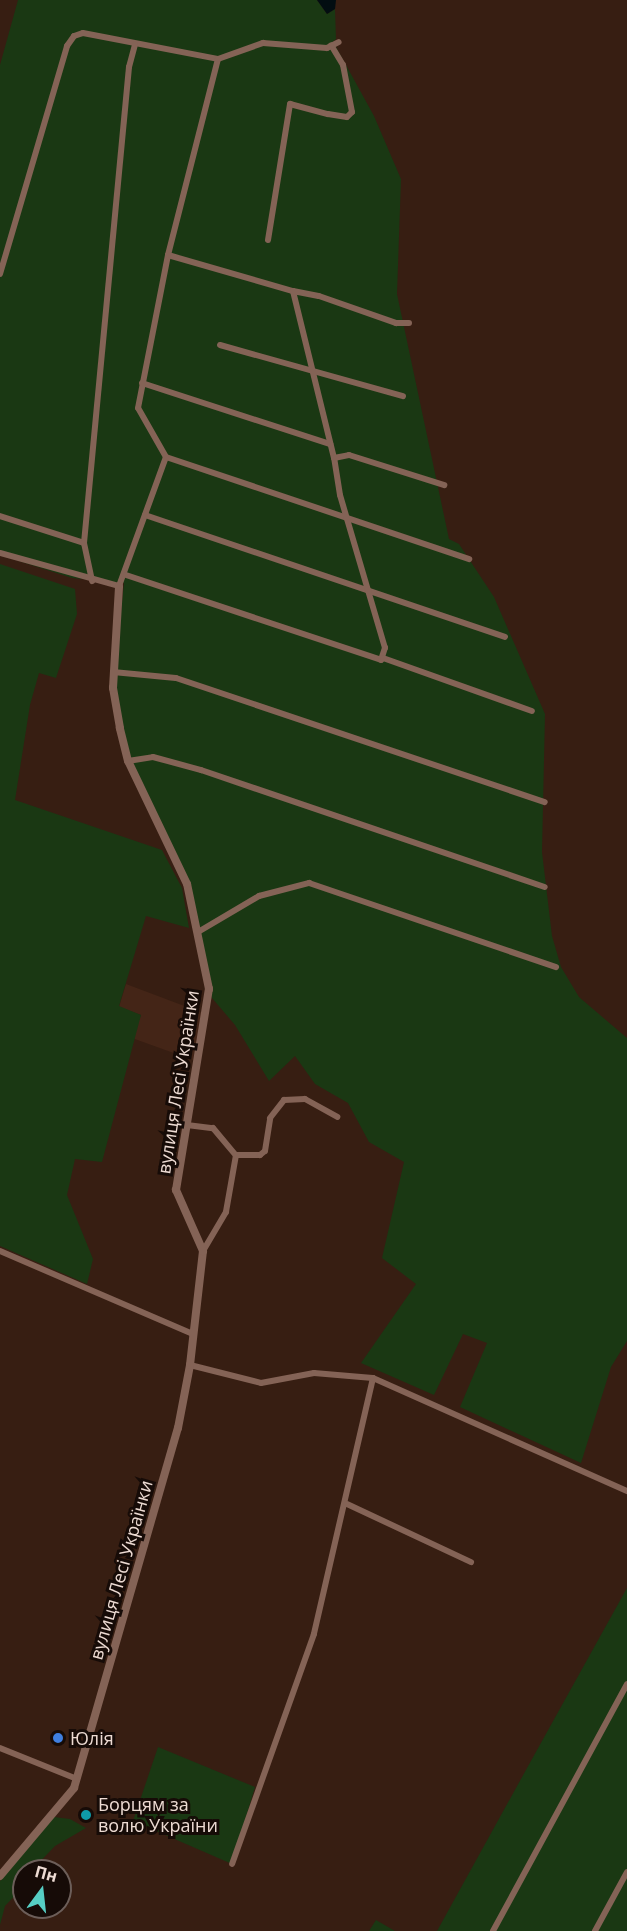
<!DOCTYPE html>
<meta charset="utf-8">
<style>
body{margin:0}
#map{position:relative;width:627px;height:1931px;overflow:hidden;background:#371e12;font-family:"Open Sans",sans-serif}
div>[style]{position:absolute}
.built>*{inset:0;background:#442517}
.green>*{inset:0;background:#1a3813}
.water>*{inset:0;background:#020d11}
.minor>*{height:6px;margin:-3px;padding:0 3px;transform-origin:3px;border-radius:3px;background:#846356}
.tertiary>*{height:8px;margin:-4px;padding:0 4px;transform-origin:4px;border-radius:4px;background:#846356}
.dots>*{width:16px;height:16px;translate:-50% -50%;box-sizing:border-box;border:3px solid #160b07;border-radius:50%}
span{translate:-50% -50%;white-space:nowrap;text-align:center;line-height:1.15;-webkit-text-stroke:6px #160b07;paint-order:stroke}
.street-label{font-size:18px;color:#eddbd3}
.poi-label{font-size:18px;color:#eddbd3}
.left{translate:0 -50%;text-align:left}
.north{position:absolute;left:12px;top:1859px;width:60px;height:60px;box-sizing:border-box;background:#160b07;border:2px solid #6c5e59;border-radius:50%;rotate:15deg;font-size:16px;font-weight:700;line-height:24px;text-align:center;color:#eddbd3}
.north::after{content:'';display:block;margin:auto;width:21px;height:27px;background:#56cec4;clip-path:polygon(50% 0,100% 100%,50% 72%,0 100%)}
</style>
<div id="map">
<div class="built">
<div style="clip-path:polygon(126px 984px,203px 1013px,193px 1060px,132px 1038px,141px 1015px,119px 1007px)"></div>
</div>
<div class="green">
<div style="clip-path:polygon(18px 0,317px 0,327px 14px,335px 9px,336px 39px,330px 44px,335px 45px,374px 116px,401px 179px,397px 294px,449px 539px,459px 544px,494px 597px,545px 714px,542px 852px,552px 936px,561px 967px,579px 997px,627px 1038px,627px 1341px,611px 1367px,581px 1463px,460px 1407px,487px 1343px,463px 1334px,434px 1395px,361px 1363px,416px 1284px,382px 1258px,404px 1162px,369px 1142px,348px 1103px,315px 1084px,295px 1056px,269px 1081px,235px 1025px,212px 998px,190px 894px,127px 749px,114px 682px,124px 583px,72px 578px,0 555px,0 65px)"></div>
<div style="clip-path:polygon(0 564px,75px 589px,77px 614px,56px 678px,39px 673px,30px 705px,15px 800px,162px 850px,182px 888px,189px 928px,146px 916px,119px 1006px,141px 1015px,102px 1162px,75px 1159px,67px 1195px,93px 1259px,87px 1284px,0 1246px)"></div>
<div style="clip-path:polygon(627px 1588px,627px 1931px,437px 1931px,532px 1759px)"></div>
<div style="clip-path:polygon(158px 1747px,255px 1787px,232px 1864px,133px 1821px)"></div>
<div style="clip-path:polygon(54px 1817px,70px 1819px,86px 1828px,55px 1846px,31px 1871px,24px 1871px,24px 1886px,5px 1906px,0 1925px,0 1881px)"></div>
<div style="clip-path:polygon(376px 1920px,395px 1931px,369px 1931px)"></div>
</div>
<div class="water">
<div style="clip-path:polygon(317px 0,336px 0,335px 9px,327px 14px)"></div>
</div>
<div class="minor">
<div style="left:268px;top:240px;width:138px;rotate:-80.8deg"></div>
<div style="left:290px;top:104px;width:39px;rotate:15deg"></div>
<div style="left:328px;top:114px;width:19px;rotate:9deg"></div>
<div style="left:347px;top:117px;width:7px;rotate:-45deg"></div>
<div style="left:352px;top:112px;width:48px;rotate:-100.8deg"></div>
<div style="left:343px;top:65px;width:23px;rotate:-121deg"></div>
<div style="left:168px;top:255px;width:130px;rotate:16.1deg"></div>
<div style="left:0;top:274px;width:238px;rotate:-73.6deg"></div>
<div style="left:67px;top:46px;width:12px;rotate:-55deg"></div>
<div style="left:74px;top:36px;width:9px;rotate:-18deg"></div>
<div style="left:83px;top:33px;width:137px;rotate:10.9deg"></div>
<div style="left:220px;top:345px;width:190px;rotate:15.6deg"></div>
<div style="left:142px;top:383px;width:198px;rotate:18deg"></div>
<div style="left:166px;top:457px;width:320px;rotate:18.6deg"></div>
<div style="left:334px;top:458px;width:172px;rotate:-103.8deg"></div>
<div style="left:293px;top:291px;width:26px;rotate:11deg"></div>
<div style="left:319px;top:296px;width:82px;rotate:19.3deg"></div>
<div style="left:396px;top:323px;width:13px"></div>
<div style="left:145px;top:515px;width:380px;rotate:18.7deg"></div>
<div style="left:0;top:516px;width:88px;rotate:17.8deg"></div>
<div style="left:84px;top:543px;width:478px;rotate:-84.6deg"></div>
<div style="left:129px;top:67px;width:23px;rotate:-75deg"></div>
<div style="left:84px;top:543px;width:39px;rotate:78deg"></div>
<div style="left:0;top:553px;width:123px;rotate:15.5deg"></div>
<div style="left:119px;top:586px;width:137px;rotate:-70deg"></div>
<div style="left:166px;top:457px;width:56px;rotate:-119.7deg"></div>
<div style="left:138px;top:408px;width:156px;rotate:-78.9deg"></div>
<div style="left:168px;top:255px;width:202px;rotate:-75.7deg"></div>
<div style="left:218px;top:59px;width:48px;rotate:-19.6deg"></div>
<div style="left:263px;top:43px;width:64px;rotate:4.5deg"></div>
<div style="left:327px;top:48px;width:13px;rotate:-27deg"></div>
<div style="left:126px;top:575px;width:269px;rotate:18.4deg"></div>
<div style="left:381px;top:660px;width:13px;rotate:-72deg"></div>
<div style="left:385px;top:648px;width:159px;rotate:-106.4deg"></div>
<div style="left:340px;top:495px;width:37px;rotate:-99deg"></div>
<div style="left:334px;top:458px;width:15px;rotate:-11deg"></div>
<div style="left:349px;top:455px;width:100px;rotate:17.5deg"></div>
<div style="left:383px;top:658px;width:158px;rotate:19.6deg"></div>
<div style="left:113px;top:672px;width:63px;rotate:5.4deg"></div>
<div style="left:176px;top:678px;width:389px;rotate:18.6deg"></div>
<div style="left:128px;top:761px;width:25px;rotate:-9deg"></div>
<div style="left:153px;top:757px;width:50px;rotate:15.2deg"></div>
<div style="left:201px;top:770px;width:363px;rotate:18.8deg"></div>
<div style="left:198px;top:932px;width:71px;rotate:-30.5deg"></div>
<div style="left:259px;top:896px;width:52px;rotate:-14.6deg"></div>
<div style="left:309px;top:883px;width:261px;rotate:18.8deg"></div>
<div style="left:187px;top:1125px;width:26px;rotate:7deg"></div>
<div style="left:213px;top:1128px;width:35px;rotate:50deg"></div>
<div style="left:236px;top:1155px;width:58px;rotate:100deg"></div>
<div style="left:226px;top:1212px;width:45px;rotate:120.5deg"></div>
<div style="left:236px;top:1155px;width:24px"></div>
<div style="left:260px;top:1155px;width:6px;rotate:-39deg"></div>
<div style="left:265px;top:1151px;width:33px;rotate:-81deg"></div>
<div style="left:270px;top:1118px;width:23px;rotate:-52deg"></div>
<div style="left:284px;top:1100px;width:21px;rotate:-3deg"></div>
<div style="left:305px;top:1099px;width:37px;rotate:29deg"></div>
<div style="left:0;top:1251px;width:210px;rotate:23.3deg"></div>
<div style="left:190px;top:1365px;width:73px;rotate:14.2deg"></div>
<div style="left:261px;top:1383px;width:54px;rotate:-10.7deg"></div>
<div style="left:314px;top:1373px;width:59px;rotate:4.8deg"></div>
<div style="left:373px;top:1378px;width:263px;rotate:103deg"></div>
<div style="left:314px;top:1634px;width:244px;rotate:109.6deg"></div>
<div style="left:373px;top:1378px;width:278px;rotate:24deg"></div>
<div style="left:347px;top:1504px;width:137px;rotate:25.1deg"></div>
<div style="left:0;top:1748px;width:83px;rotate:21.9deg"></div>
<div style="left:493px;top:1931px;width:281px;rotate:-61.5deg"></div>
<div style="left:595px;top:1931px;width:67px;rotate:-61.5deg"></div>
</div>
<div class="tertiary">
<div style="left:0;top:1876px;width:115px;rotate:-49.9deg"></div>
<div style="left:74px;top:1788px;width:375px;rotate:-73.9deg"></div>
<div style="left:178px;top:1428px;width:64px;rotate:-79.2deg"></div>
<div style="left:190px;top:1365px;width:115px;rotate:-83.5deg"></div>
<div style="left:203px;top:1251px;width:67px;rotate:-113.9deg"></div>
<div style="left:176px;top:1190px;width:204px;rotate:-80.7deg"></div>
<div style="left:209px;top:989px;width:107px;rotate:-101.8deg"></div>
<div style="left:187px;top:884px;width:136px;rotate:-115.6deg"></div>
<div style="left:128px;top:761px;width:34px;rotate:-104deg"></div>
<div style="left:120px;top:728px;width:41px;rotate:-99.9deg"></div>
<div style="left:113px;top:688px;width:102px;rotate:-86.6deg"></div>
</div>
<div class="dots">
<div style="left:58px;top:1738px;background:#3f7fe0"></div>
<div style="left:86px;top:1815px;background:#0f9aa8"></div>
</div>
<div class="street-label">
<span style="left:178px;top:1082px;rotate:-81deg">вулиця Лесі Українки</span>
<span style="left:121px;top:1570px;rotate:-74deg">вулиця Лесі Українки</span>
</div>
<div class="poi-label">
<span class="left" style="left:70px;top:1738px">Юлія</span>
<span class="left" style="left:98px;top:1815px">Борцям за<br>волю України</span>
</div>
<div class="north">Пн</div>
</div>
